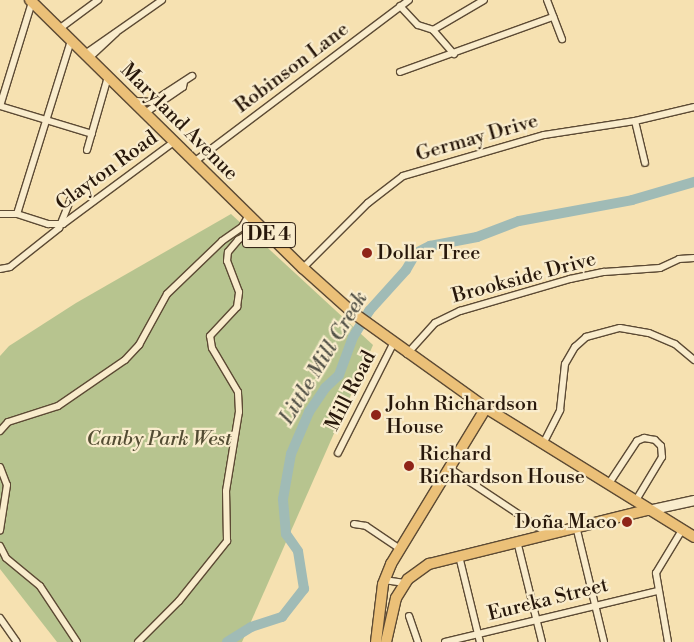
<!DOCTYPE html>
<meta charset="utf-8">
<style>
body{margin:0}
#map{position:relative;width:694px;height:642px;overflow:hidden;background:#f6e1b1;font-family:"Libre Bodoni",serif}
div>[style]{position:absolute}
.green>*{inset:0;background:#b7c48f}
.river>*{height:10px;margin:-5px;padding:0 5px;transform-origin:5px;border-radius:5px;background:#a0bbb6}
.roads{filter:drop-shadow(1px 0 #5c4a34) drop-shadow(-1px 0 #5c4a34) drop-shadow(0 1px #5c4a34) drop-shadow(0 -1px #5c4a34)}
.street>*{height:6px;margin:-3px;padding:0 3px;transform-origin:3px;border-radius:3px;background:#f9eccc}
.secondary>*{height:9px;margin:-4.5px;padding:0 4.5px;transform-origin:4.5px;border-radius:4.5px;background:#f9eccc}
.primary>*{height:10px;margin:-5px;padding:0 5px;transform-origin:5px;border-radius:5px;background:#ebc078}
.dots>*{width:14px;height:14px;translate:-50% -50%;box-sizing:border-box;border:2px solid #f9eccc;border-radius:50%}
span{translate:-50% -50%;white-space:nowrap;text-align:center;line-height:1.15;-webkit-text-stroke:4.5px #f9eccc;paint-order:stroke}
.shield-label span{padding:1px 4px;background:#f9eccc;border:1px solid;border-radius:4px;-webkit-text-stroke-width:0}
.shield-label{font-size:19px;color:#28180b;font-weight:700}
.street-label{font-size:20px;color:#28180b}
.poi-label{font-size:20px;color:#28180b}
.left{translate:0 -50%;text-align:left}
.right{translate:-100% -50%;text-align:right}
.park-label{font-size:20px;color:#534c33;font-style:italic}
.water-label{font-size:21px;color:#525147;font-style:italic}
</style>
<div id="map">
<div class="green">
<div style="clip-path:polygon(231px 214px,373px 345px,242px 642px,57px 642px,0 569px,0 356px,9px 346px,76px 303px)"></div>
</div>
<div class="river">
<div style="left:227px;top:642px;width:28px;rotate:-32deg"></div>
<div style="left:251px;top:627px;width:33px;rotate:-18deg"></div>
<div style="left:282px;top:617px;width:36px;rotate:-52deg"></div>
<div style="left:304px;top:589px;width:38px;rotate:-99deg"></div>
<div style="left:298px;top:551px;width:21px;rotate:-125deg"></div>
<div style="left:286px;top:534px;width:35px;rotate:-95deg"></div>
<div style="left:283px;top:499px;width:46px;rotate:-79.9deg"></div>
<div style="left:291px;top:454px;width:46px;rotate:-66.8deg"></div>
<div style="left:309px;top:412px;width:29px;rotate:-56deg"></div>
<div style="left:325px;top:388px;width:19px;rotate:-43deg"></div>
<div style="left:339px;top:375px;width:40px;rotate:-69.8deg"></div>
<div style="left:353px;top:337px;width:31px;rotate:-58deg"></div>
<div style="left:369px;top:311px;width:55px;rotate:-47.9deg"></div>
<div style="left:406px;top:270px;width:20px;rotate:-60deg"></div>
<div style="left:416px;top:253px;width:16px;rotate:-27deg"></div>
<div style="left:430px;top:246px;width:48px;rotate:-10.8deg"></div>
<div style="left:477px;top:237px;width:45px;rotate:-20.9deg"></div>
<div style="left:519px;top:221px;width:115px;rotate:-10.5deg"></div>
<div style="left:632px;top:200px;width:65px;rotate:-16.2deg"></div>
</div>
<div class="roads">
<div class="street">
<div style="left:547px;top:0;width:42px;rotate:69deg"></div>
<div style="left:400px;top:6px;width:26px;rotate:47deg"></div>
<div style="left:418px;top:25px;width:16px;rotate:18deg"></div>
<div style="left:433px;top:30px;width:59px;rotate:-30.5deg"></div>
<div style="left:59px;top:29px;width:49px;rotate:-36.6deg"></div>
<div style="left:433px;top:30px;width:32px;rotate:49deg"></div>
<div style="left:85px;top:54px;width:94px;rotate:-35deg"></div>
<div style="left:89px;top:58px;width:37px;rotate:-43deg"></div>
<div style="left:400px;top:72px;width:163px;rotate:-19.8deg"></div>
<div style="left:136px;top:101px;width:16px;rotate:4deg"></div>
<div style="left:152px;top:102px;width:48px;rotate:-33deg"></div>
<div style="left:0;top:106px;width:109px;rotate:-72.9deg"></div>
<div style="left:0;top:106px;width:96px;rotate:16.9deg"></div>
<div style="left:145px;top:113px;width:46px;rotate:-34.4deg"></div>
<div style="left:183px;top:87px;width:5px;rotate:-79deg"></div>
<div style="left:635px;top:121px;width:43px;rotate:76.6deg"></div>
<div style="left:87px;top:150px;width:76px;rotate:-74deg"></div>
<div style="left:194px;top:162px;width:269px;rotate:-37deg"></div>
<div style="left:0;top:214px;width:17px"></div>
<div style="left:17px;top:214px;width:33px;rotate:18deg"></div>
<div style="left:48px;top:224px;width:15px"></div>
<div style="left:63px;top:224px;width:138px;rotate:-36.5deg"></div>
<div style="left:17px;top:214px;width:181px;rotate:-72.7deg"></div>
<div style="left:303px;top:268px;width:92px;rotate:-45deg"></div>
<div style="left:368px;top:203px;width:44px;rotate:-37.6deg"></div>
<div style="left:403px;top:176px;width:147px;rotate:-16.2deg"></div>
<div style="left:544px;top:135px;width:92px;rotate:-8.7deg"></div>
<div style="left:635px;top:121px;width:61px;rotate:-13.3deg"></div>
<div style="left:0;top:269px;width:10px;rotate:-11deg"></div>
<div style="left:10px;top:267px;width:63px;rotate:-38.5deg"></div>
<div style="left:59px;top:228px;width:31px;rotate:-68deg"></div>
<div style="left:407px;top:354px;width:42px;rotate:-47.9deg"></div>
<div style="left:435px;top:323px;width:28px;rotate:-26deg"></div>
<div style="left:460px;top:311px;width:115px;rotate:-16.2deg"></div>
<div style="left:570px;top:279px;width:35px;rotate:-12deg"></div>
<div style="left:604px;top:272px;width:56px;rotate:-4.1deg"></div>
<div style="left:660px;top:268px;width:21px;rotate:-25deg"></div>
<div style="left:679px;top:259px;width:15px;rotate:-4deg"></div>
<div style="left:0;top:431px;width:12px;rotate:-48deg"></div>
<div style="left:8px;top:422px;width:52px;rotate:-17.7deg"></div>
<div style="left:58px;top:406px;width:81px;rotate:-34.5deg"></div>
<div style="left:125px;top:360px;width:21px;rotate:-47deg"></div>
<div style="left:139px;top:345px;width:58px;rotate:-61.2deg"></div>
<div style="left:167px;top:294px;width:76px;rotate:-43.9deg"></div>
<div style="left:222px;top:241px;width:24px;rotate:-35deg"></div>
<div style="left:242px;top:227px;width:14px;rotate:-60deg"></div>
<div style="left:543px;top:444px;width:38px;rotate:-63deg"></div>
<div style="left:560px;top:410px;width:46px;rotate:-83.8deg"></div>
<div style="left:565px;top:364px;width:20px;rotate:-60deg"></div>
<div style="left:575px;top:347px;width:15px;rotate:-42deg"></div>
<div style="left:586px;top:337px;width:35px;rotate:-15deg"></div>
<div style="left:620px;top:328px;width:29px;rotate:10deg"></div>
<div style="left:649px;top:333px;width:28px;rotate:23deg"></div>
<div style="left:675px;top:344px;width:25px;rotate:40deg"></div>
<div style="left:338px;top:453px;width:122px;rotate:-63.2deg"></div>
<div style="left:0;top:467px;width:19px;rotate:69deg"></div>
<div style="left:7px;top:485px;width:46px;rotate:98.8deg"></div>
<div style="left:449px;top:468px;width:118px;rotate:33.6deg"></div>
<div style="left:608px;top:485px;width:53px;rotate:-56.6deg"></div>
<div style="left:637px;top:441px;width:8px;rotate:-23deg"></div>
<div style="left:644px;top:438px;width:11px;rotate:10deg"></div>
<div style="left:655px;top:440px;width:8px;rotate:45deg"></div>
<div style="left:661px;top:446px;width:11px;rotate:85deg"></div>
<div style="left:662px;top:457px;width:52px;rotate:121deg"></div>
<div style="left:354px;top:524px;width:12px;rotate:9deg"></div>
<div style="left:366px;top:526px;width:40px;rotate:34deg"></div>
<div style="left:576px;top:526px;width:119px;rotate:76.4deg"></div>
<div style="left:517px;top:541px;width:104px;rotate:76.1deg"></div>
<div style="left:0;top:546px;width:13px;rotate:63deg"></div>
<div style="left:6px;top:558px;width:44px;rotate:39.5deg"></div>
<div style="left:40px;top:586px;width:67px;rotate:56.5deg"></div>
<div style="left:459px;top:556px;width:89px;rotate:76.3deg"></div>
<div style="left:384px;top:580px;width:21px;rotate:8deg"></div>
<div style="left:409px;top:616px;width:28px;rotate:71deg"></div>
<div style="left:0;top:618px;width:29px;rotate:55deg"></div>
<div style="left:138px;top:642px;width:58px;rotate:-45deg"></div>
<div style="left:179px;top:601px;width:77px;rotate:-51.3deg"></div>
<div style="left:227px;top:541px;width:50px;rotate:-91.1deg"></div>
<div style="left:226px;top:491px;width:80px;rotate:-80.7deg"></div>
<div style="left:239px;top:412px;width:20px;rotate:-93deg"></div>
<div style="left:238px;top:392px;width:51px;rotate:-120.6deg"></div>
<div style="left:212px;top:348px;width:12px;rotate:-99deg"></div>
<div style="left:210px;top:336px;width:40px;rotate:-47deg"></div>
<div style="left:237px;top:307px;width:15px;rotate:-82deg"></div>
<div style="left:239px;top:292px;width:33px;rotate:-111deg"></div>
<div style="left:227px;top:261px;width:9px;rotate:-84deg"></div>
<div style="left:228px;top:252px;width:16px;rotate:-50deg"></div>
<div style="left:238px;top:240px;width:26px;rotate:-32deg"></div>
<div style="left:445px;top:642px;width:219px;rotate:-13.5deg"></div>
<div style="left:668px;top:642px;width:70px;rotate:-99.9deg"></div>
<div style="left:656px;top:573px;width:50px;rotate:-58.8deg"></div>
</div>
<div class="secondary">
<div style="left:648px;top:510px;width:47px;rotate:-12.3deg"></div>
</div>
<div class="primary">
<div style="left:30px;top:0;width:383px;rotate:44.5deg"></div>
<div style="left:303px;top:268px;width:66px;rotate:41.9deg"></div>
<div style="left:352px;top:312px;width:165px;rotate:35.6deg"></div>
<div style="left:486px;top:408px;width:245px;rotate:31.8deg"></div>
<div style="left:376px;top:642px;width:58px;rotate:-83.1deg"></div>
<div style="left:383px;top:584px;width:22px;rotate:-68deg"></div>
<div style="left:391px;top:564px;width:183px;rotate:-58.7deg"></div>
<div style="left:386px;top:642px;width:45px;rotate:-77.2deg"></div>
<div style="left:396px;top:598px;width:22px;rotate:-58deg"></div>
<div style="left:408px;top:579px;width:26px;rotate:-36deg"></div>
<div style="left:429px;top:564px;width:226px;rotate:-13.9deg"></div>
</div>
</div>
<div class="dots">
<div style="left:367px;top:253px;background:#8f2418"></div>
<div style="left:376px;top:415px;background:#8f2418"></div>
<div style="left:409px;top:466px;background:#8f2418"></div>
<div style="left:627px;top:522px;background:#8f2418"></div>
</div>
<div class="shield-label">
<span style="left:269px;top:235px">DE 4</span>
</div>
<div class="street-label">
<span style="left:292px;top:68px;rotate:-37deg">Robinson Lane</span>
<span style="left:179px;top:122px;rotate:45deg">Maryland Avenue</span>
<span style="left:477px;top:138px;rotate:-16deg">Germay Drive</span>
<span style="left:107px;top:171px;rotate:-36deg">Clayton Road</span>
<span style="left:524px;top:278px;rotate:-15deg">Brookside Drive</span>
<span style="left:351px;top:391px;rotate:-63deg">Mill Road</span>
<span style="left:548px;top:600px;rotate:-14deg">Eureka Street</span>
</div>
<div class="poi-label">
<span class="left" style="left:377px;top:253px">Dollar Tree</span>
<span class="left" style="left:386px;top:416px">John Richardson<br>House</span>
<span class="left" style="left:419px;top:466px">Richard<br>Richardson House</span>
<span class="right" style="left:617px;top:522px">Doña Maco</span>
</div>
<div class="park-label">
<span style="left:159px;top:439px">Canby Park West</span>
</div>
<div class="water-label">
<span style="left:324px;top:358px;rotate:-59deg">Little Mill Creek</span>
</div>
</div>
